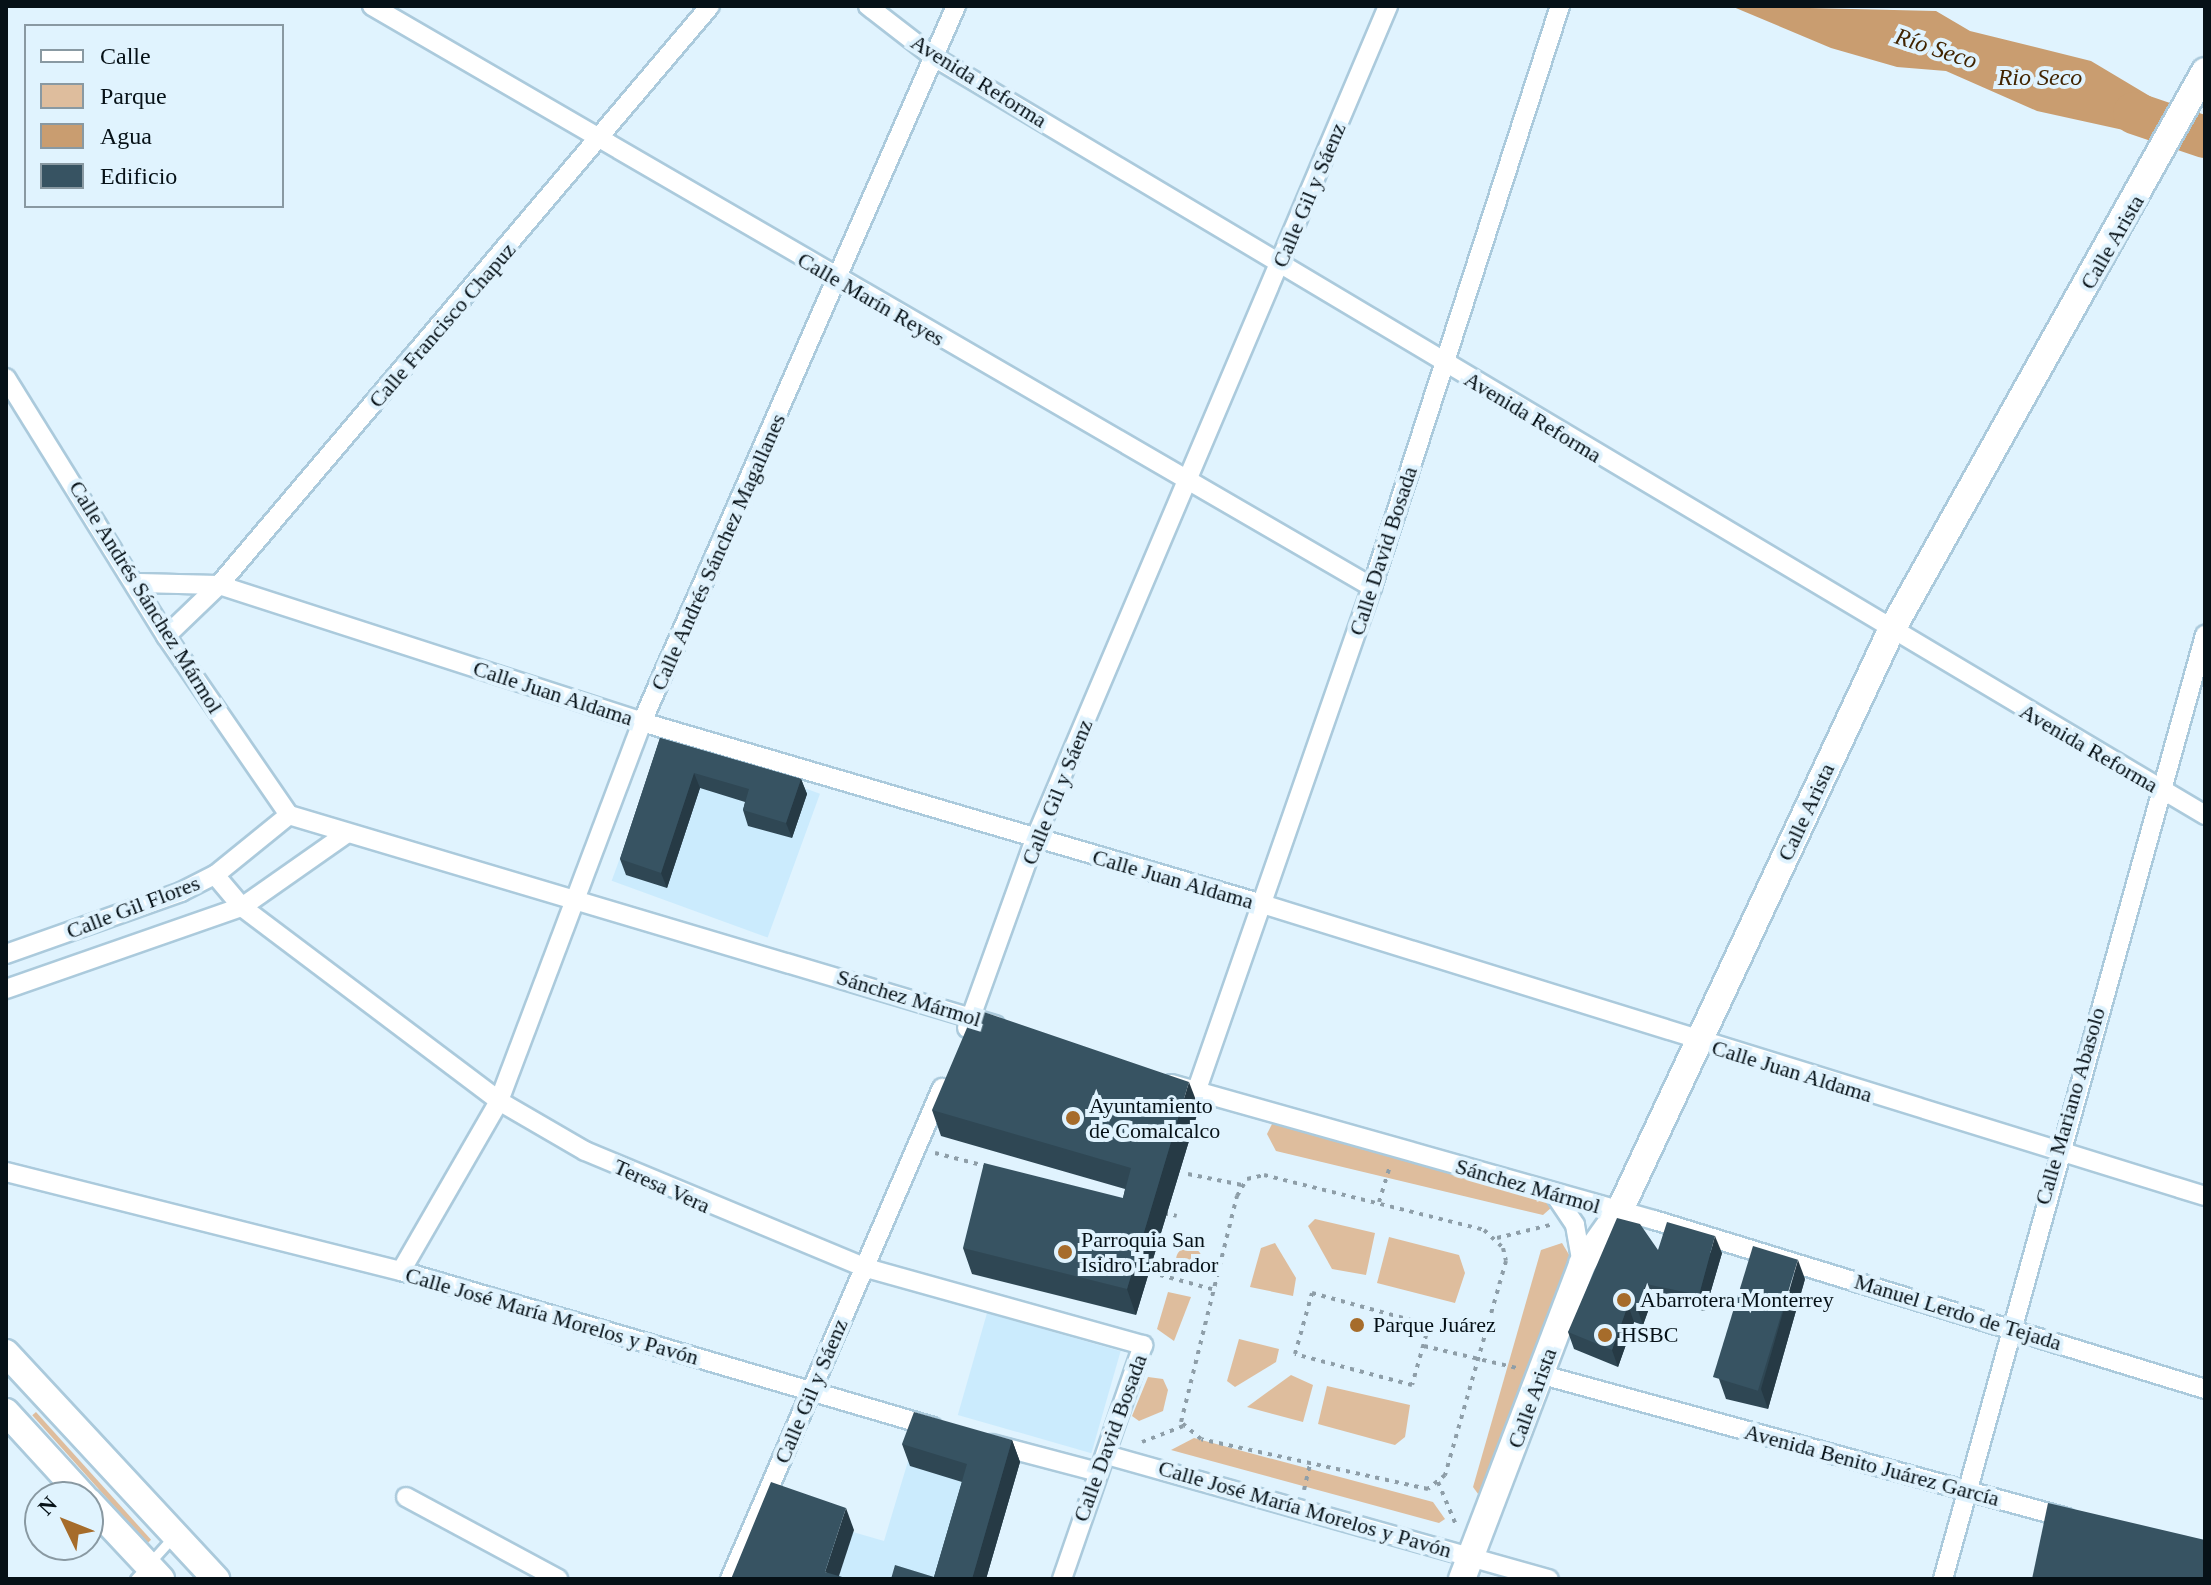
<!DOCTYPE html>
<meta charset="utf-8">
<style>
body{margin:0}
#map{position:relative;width:2211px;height:1585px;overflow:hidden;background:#e0f3fe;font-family:"Times New Roman",serif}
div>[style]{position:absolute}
.built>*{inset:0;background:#cbebfd;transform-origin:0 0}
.green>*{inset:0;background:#debd9d;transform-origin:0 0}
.round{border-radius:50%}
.water>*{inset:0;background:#c99d70}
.river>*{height:42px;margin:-21px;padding:0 21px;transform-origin:21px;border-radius:21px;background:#c99d70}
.path>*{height:4px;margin-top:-2px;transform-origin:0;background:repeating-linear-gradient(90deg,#8e9ea8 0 4px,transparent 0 10px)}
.roads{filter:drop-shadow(2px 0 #abcadc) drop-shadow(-2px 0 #abcadc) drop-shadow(0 2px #abcadc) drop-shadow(0 -2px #abcadc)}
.lane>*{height:9px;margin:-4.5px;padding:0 4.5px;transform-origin:4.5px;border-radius:4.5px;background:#fff}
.street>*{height:18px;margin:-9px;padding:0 9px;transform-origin:9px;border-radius:9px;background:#fff}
.secondary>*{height:26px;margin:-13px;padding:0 13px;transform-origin:13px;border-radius:13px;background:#fff}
.wall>*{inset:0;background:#2f4754}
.shaded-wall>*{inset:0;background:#263a45}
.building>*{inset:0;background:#375362;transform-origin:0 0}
.dots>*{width:22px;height:22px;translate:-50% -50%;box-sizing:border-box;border:4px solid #e0f3fe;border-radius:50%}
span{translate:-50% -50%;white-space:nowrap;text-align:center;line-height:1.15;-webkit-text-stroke:8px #e0f3fe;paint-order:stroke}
.street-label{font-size:22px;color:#061117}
.poi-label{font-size:22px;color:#061117}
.left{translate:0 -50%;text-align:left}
.water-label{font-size:24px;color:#412400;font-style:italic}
.frame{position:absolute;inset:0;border:8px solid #061117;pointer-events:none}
.legend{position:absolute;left:24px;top:24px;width:260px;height:184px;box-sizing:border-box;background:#e0f3fe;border:2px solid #8999a2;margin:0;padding:10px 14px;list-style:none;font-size:24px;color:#061117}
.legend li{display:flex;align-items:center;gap:16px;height:40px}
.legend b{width:40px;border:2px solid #8999a2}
.north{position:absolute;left:24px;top:1481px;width:80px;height:80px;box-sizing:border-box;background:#e0f3fe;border:2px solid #8999a2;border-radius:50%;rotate:313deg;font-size:22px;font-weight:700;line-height:32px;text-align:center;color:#061117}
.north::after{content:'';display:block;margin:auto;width:28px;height:36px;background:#a66c2b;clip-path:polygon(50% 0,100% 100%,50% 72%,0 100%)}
</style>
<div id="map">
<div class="built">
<div style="left:664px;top:737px;width:166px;height:153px;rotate:20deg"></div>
<div style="left:987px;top:1313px;width:139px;height:106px;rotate:16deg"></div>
<div style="clip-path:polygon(918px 1428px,1021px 1458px,986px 1579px,748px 1579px,853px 1532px,884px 1541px)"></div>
</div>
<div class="green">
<div style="clip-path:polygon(1273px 1122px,1547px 1202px,1552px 1207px,1543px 1215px,1276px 1151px,1267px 1134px)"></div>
<div style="clip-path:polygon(1315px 1219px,1375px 1233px,1366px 1275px,1332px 1269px,1308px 1226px)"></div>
<div style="clip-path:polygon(1389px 1237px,1459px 1255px,1465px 1273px,1455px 1303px,1377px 1283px)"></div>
<div style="clip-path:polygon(1275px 1243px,1296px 1278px,1293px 1296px,1250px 1287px,1261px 1248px)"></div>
<div style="clip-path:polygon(1562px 1243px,1574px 1263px,1481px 1498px,1473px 1487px,1541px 1250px)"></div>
<div class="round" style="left:1176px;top:1247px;width:26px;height:26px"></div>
<div style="clip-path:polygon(1168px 1292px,1191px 1297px,1174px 1341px,1157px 1329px)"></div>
<div style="clip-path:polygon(1239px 1339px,1279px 1349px,1276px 1362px,1235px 1387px,1227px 1381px)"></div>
<div style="clip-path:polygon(1291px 1375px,1313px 1385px,1303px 1422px,1247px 1407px)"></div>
<div style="clip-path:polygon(1148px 1377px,1163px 1379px,1168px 1390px,1163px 1411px,1139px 1421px,1132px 1416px)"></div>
<div style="clip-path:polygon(1327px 1386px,1410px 1405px,1405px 1437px,1395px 1445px,1318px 1424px)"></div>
<div style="left:36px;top:1412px;width:172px;height:5px;rotate:48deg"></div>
<div style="clip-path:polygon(1194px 1438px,1433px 1502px,1445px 1519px,1439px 1523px,1171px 1450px)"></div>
</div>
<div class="water">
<div style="clip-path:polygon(1731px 6px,1936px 11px,1970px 31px,2091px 61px,2158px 101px,2161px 122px,2137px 133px,2037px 111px,1946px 71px,1897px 67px,1831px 48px)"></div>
</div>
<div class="river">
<div style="left:2134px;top:113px;width:75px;rotate:18.7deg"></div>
</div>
<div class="path">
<div style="left:935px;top:1153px;width:56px;rotate:14.5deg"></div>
<div style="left:1188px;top:1174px;width:55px;rotate:11.5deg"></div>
<div style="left:1264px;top:1175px;width:227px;rotate:14deg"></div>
<div style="left:1484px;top:1230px;width:26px;rotate:43deg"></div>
<div style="left:1503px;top:1248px;width:13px;rotate:77deg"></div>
<div style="left:1506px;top:1261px;width:223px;rotate:105.9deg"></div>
<div style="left:1445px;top:1475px;width:22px;rotate:141deg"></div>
<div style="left:1428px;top:1489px;width:232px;rotate:-167.6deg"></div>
<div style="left:1201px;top:1439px;width:26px;rotate:-140deg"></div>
<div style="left:1181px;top:1422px;width:233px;rotate:-76.1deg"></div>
<div style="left:1237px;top:1196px;width:20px;rotate:-60deg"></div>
<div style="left:1247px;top:1179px;width:17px;rotate:-13deg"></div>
<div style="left:1379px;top:1202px;width:38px;rotate:-73deg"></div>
<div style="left:1164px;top:1213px;width:13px;rotate:13deg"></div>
<div style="left:1497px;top:1238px;width:55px;rotate:-13.8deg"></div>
<div style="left:1160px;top:1275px;width:54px;rotate:15.1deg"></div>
<div style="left:1312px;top:1293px;width:121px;rotate:15.3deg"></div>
<div style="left:1429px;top:1325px;width:62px;rotate:105.8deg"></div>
<div style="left:1412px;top:1385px;width:121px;rotate:-165.2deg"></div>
<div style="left:1295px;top:1354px;width:63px;rotate:-74.4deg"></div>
<div style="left:1424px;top:1346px;width:96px;rotate:13.3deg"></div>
<div style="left:1142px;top:1442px;width:44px;rotate:-21.3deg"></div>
<div style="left:1438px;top:1482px;width:47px;rotate:67.3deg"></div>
<div style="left:1304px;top:1490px;width:27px;rotate:-77deg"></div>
</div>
<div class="roads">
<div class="lane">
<div style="left:135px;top:1579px;width:57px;rotate:-47.9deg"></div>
</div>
<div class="street">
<div style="left:372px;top:6px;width:1157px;rotate:30.16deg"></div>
<div style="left:868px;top:6px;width:83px;rotate:37.7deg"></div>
<div style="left:934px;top:57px;width:1480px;rotate:30.81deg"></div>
<div style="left:6px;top:378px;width:304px;rotate:58.2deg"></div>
<div style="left:166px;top:636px;width:217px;rotate:55.5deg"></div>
<div style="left:138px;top:583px;width:81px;rotate:1.4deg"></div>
<div style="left:219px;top:585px;width:445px;rotate:17.9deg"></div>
<div style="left:642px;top:722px;width:643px;rotate:16.35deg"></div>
<div style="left:1259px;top:903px;width:990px;rotate:17.21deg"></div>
<div style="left:166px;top:636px;width:74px;rotate:-43.9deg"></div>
<div style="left:219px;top:585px;width:759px;rotate:-49.7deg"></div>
<div style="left:289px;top:815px;width:737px;rotate:16.57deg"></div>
<div style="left:215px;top:875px;width:42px;rotate:49.8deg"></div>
<div style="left:242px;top:907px;width:322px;rotate:37deg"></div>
<div style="left:499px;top:1101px;width:99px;rotate:30.2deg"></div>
<div style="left:585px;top:1151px;width:301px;rotate:22.6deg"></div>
<div style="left:863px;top:1267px;width:291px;rotate:15.6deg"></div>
<div style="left:1143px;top:1345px;width:248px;rotate:109.1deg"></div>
<div style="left:6px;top:954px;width:186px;rotate:-19.5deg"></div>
<div style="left:181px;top:892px;width:38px;rotate:-27deg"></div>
<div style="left:215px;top:875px;width:95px;rotate:-39deg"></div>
<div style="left:6px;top:989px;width:250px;rotate:-19.2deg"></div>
<div style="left:242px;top:907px;width:127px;rotate:-35.1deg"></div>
<div style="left:967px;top:1028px;width:201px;rotate:-70.2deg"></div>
<div style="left:1035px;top:839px;width:905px;rotate:-67.03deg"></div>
<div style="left:1171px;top:1084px;width:502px;rotate:15.73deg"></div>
<div style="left:1654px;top:1220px;width:576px;rotate:17.05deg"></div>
<div style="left:1196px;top:1092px;width:535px;rotate:-70.79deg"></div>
<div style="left:1372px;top:587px;width:611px;rotate:-72.07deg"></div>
<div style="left:6px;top:1172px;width:407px;rotate:14.1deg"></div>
<div style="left:401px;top:1271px;width:554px;rotate:16.34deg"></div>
<div style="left:1555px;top:1195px;width:36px;rotate:56deg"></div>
<div style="left:1575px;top:1225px;width:40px;rotate:80deg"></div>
<div style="left:401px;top:1271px;width:196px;rotate:-60deg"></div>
<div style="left:499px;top:1101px;width:405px;rotate:-69.3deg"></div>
<div style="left:642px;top:722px;width:782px;rotate:-66.32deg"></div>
<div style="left:1539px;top:1374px;width:547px;rotate:15.26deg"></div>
<div style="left:992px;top:1444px;width:106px;rotate:14.8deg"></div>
<div style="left:1107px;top:1455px;width:459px;rotate:15.7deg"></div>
<div style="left:406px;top:1497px;width:173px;rotate:28.3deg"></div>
<div style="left:730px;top:1579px;width:535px;rotate:-66.65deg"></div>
<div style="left:1943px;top:1579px;width:980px;rotate:-74.49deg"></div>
</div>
<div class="secondary">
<div style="left:6px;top:1353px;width:309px;rotate:47.1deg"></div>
<div style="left:6px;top:1412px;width:115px;rotate:47.5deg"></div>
<div style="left:88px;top:1501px;width:107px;rotate:46.9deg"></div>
<div style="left:1462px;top:1579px;width:337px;rotate:-69.1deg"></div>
<div style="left:1582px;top:1264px;width:64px;rotate:-54.6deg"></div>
<div style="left:1619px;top:1212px;width:639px;rotate:-64.92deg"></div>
<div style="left:1890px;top:633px;width:644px;rotate:-60.73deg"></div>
</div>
</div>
<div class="wall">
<div style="clip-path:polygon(660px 738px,801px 779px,807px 794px,792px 838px,748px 826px,743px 810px,745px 802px,700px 788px,667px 888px,626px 875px,620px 859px)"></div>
<div style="clip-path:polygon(1199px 1108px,1136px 1315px,972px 1274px,963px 1248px,1123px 1198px,1125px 1189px,941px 1136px,932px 1110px)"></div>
<div style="clip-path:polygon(1658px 1250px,1722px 1253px,1705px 1311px,1652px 1300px,1643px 1325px,1634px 1322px,1618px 1367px,1574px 1349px,1568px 1332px)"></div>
<div style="clip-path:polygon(1805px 1279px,1768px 1409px,1726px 1399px,1719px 1379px)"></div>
<div style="clip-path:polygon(1012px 1440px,1020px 1462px,986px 1579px,891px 1579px,934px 1577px,962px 1482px,910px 1466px,902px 1444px)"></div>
</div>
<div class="shaded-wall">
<div style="clip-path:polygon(694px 773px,700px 788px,667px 888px,661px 873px)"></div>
<div style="clip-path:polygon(801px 779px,807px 794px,792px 838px,786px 823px)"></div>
<div style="clip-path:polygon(1189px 1082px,1199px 1108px,1136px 1315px,1127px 1289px)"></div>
<div style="clip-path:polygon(1715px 1236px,1722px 1253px,1705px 1311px,1699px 1295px)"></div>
<div style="clip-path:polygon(1798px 1260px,1805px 1279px,1768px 1409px,1761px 1389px)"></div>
<div style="clip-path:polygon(1646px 1284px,1652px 1300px,1643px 1325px,1637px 1308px)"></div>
<div style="clip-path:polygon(1628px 1305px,1634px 1322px,1618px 1367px,1612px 1350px)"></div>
<div style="clip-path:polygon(1012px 1440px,1020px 1462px,986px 1579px,972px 1579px)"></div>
<div style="clip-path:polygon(846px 1508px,854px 1530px,838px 1579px,825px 1572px)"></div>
</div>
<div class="building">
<div style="clip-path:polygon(660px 738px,801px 779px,786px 823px,743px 810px,749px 789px,694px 773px,661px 873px,620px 859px)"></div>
<div style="clip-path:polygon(975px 1009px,1189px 1082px,1127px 1289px,963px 1248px,984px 1163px,1123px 1198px,1131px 1168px,932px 1110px)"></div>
<div style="clip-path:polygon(1617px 1218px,1640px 1224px,1658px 1250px,1667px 1222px,1715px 1236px,1699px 1295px,1646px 1284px,1637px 1308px,1628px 1305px,1612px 1350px,1568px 1332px)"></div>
<div style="left:1753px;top:1246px;width:47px;height:137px;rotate:17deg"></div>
<div style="clip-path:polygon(914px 1412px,1012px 1440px,972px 1579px,891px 1579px,895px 1565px,934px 1577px,967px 1464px,902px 1444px)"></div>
<div style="clip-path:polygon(771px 1482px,846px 1508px,825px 1572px,849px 1579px,731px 1579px)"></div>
<div style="clip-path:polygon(2048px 1503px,2205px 1540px,2205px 1579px,2032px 1579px)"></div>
</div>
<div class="dots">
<div style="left:1073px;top:1118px;background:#a66c2b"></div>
<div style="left:1065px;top:1252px;background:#a66c2b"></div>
<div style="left:1624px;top:1300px;background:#a66c2b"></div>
<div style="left:1357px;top:1325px;background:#a66c2b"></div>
<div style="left:1605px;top:1335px;background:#a66c2b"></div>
</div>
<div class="street-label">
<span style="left:979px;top:81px;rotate:32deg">Avenida Reforma</span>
<span style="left:1309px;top:195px;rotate:-67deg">Calle Gil y Sáenz</span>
<span style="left:2112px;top:242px;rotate:-60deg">Calle Arista</span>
<span style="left:871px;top:299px;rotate:30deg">Calle Marín Reyes</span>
<span style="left:442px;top:325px;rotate:-49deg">Calle Francisco Chapuz</span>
<span style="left:1533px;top:417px;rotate:31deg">Avenida Reforma</span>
<span style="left:1383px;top:551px;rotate:-72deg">Calle David Bosada</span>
<span style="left:718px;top:552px;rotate:-66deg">Calle Andrés Sánchez Magallanes</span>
<span style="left:146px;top:597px;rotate:58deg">Calle Andrés Sánchez Mármol</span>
<span style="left:553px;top:693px;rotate:18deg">Calle Juan Aldama</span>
<span style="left:2089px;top:748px;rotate:30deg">Avenida Reforma</span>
<span style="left:1057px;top:792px;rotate:-68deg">Calle Gil y Sáenz</span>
<span style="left:1806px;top:812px;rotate:-65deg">Calle Arista</span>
<span style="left:1173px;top:879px;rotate:16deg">Calle Juan Aldama</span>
<span style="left:133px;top:907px;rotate:-21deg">Calle Gil Flores</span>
<span style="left:909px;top:998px;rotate:17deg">Sánchez Mármol</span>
<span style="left:1792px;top:1071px;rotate:17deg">Calle Juan Aldama</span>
<span style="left:2070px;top:1106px;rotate:-74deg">Calle Mariano Abasolo</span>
<span style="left:662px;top:1186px;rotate:24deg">Teresa Vera</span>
<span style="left:1528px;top:1186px;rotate:16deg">Sánchez Mármol</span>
<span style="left:1958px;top:1312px;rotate:17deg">Manuel Lerdo de Tejada</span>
<span style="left:552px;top:1316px;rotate:16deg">Calle José María Morelos y Pavón</span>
<span style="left:811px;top:1391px;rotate:-67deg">Calle Gil y Sáenz</span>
<span style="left:1532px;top:1398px;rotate:-70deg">Calle Arista</span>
<span style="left:1110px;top:1438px;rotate:-70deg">Calle David Bosada</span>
<span style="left:1872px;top:1465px;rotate:15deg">Avenida Benito Juárez García</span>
<span style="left:1305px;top:1509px;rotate:16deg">Calle José María Morelos y Pavón</span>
</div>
<div class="poi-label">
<span class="left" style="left:1089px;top:1118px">Ayuntamiento<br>de Comalcalco</span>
<span class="left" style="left:1081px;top:1252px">Parroquia San<br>Isidro Labrador</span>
<span class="left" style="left:1640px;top:1300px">Abarrotera Monterrey</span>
<span class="left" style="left:1373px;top:1325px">Parque Juárez</span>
<span class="left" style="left:1621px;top:1335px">HSBC</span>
</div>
<div class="water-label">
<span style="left:1936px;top:49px;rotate:18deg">Río Seco</span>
<span style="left:2040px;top:78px">Rio Seco</span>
</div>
<div class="frame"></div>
<ul class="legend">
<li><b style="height:10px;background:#fff"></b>Calle</li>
<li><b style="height:22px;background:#debd9d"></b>Parque</li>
<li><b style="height:22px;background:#c99d70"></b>Agua</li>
<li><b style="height:22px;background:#375362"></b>Edificio</li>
</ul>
<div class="north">N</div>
</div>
